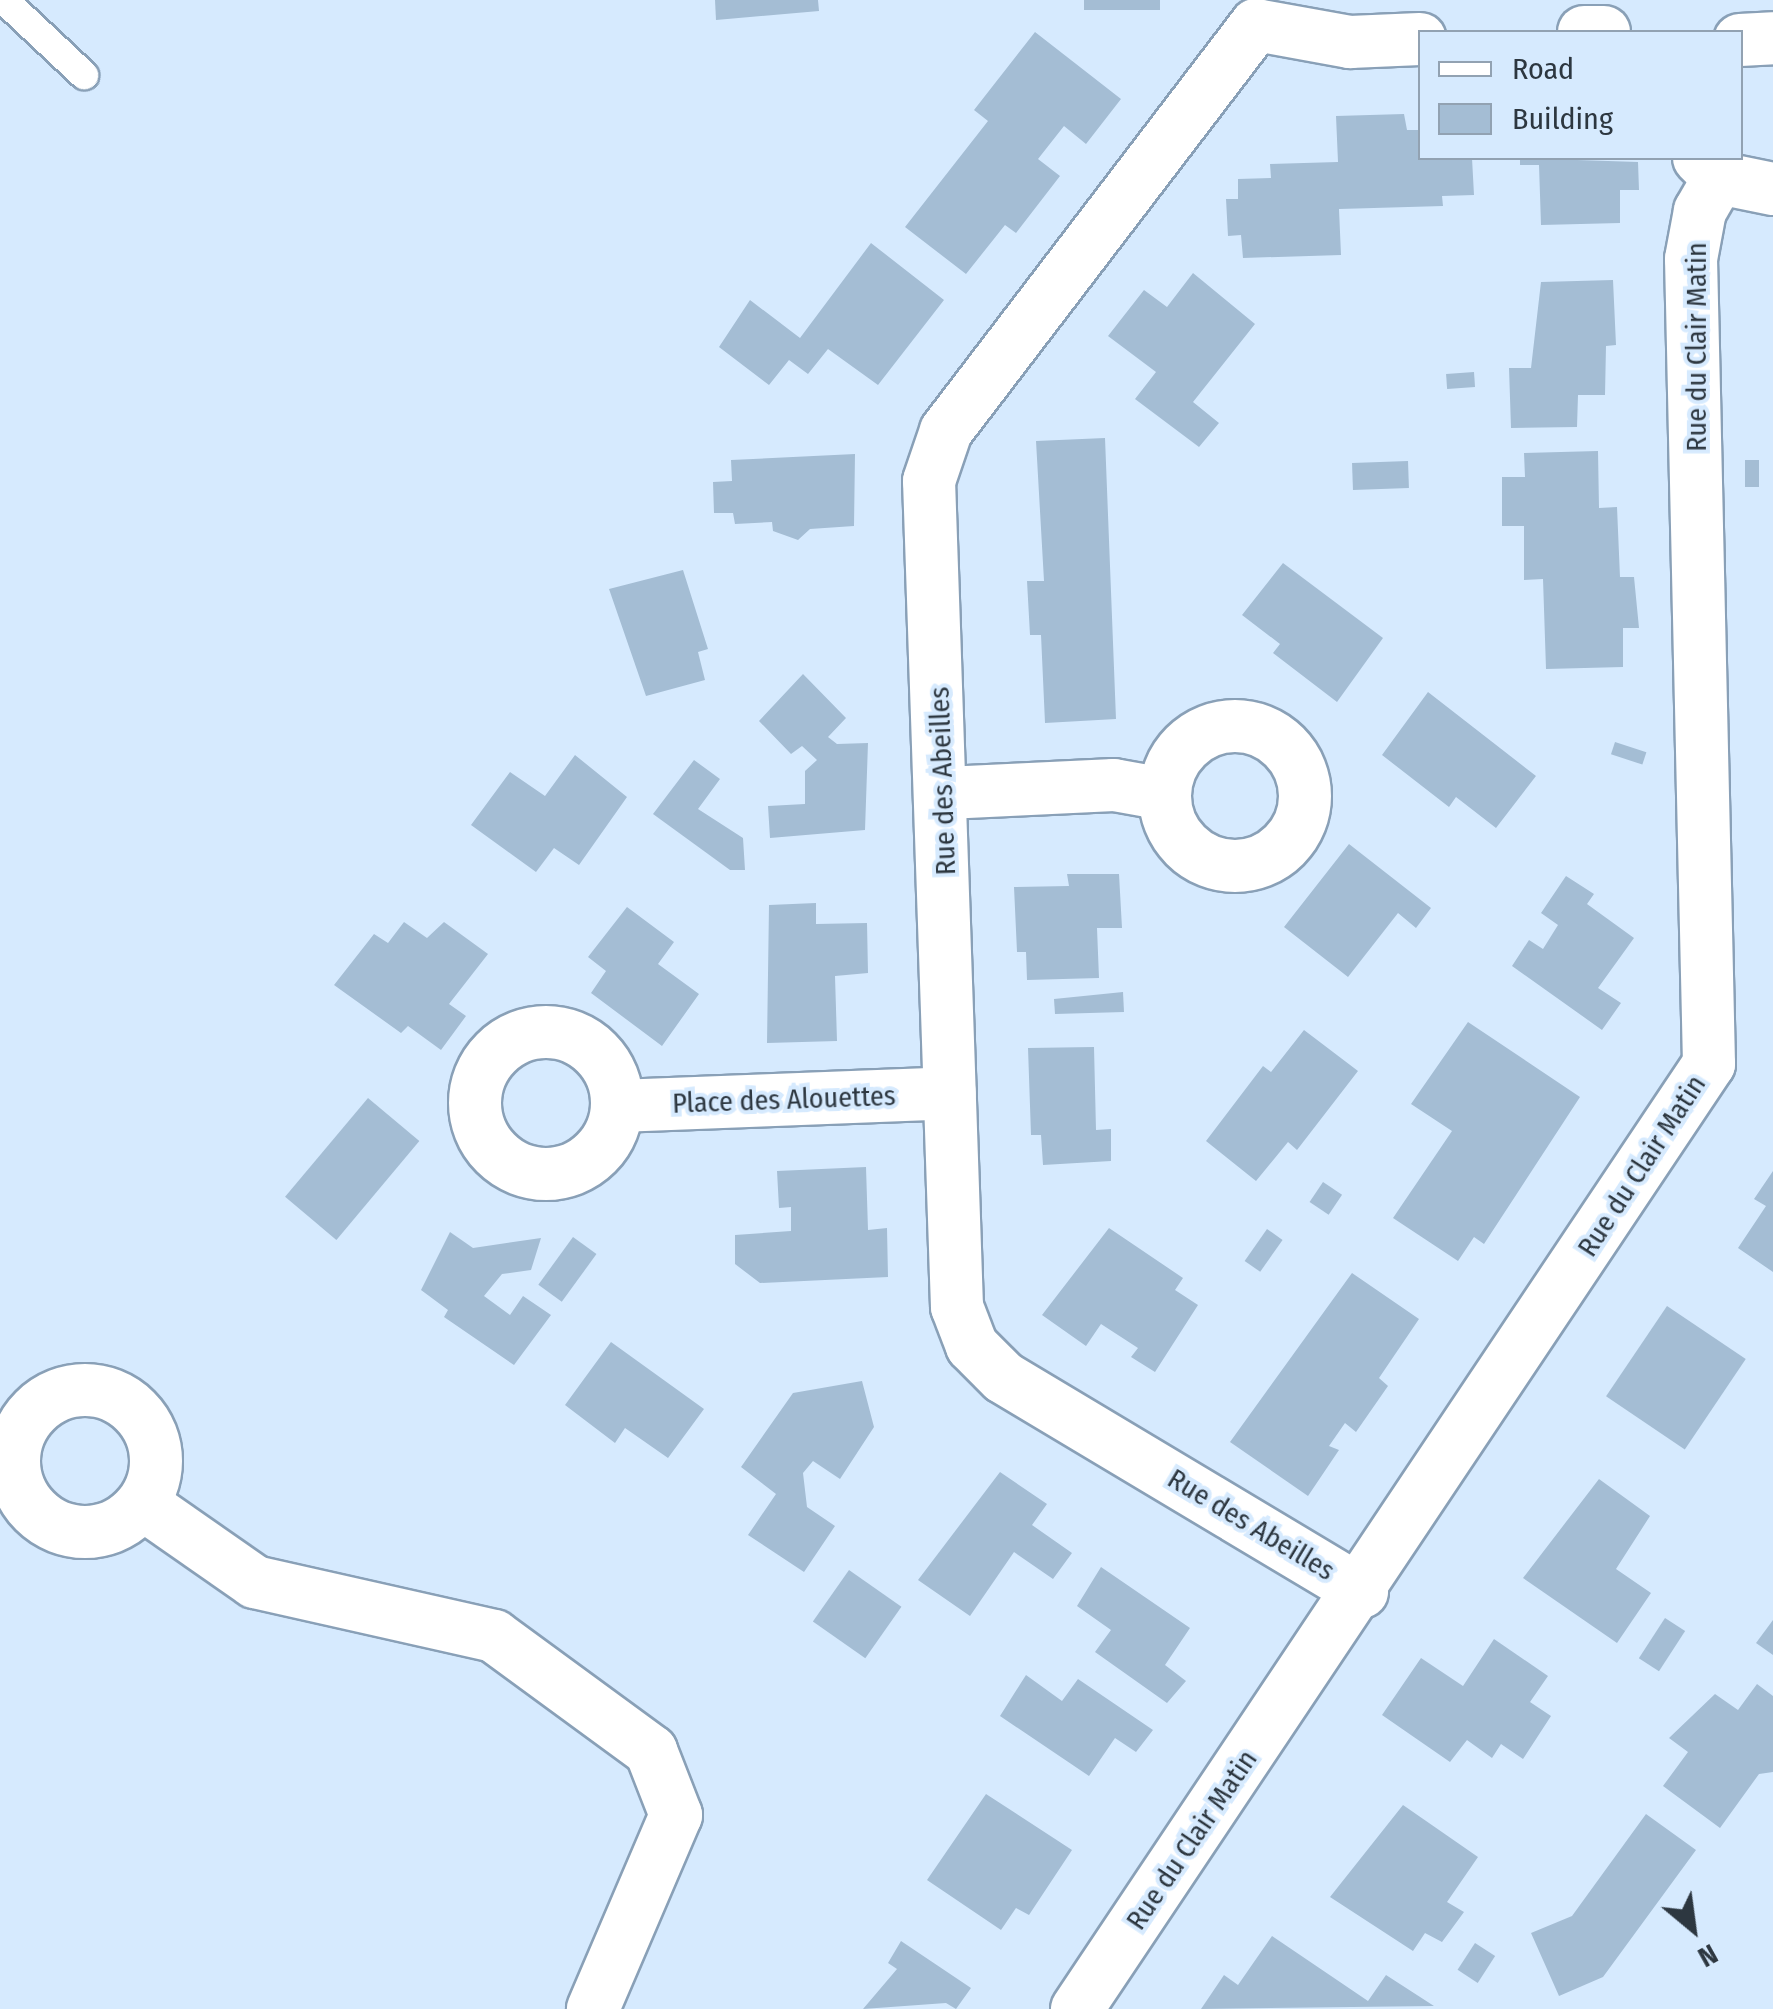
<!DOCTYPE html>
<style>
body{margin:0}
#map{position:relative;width:1773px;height:2009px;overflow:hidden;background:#d6eafe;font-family:"Fira Sans Condensed",sans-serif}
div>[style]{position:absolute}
.building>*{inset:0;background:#a4bdd4;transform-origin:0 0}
.roads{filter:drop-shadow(2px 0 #89a0b7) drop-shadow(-2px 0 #89a0b7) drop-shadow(0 2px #89a0b7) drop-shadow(0 -2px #89a0b7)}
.service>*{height:28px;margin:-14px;padding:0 14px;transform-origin:14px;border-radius:14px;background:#fff}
.minor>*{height:52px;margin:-26px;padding:0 26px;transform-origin:26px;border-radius:26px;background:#fff}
.minor>.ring{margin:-26px;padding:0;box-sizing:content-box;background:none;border:52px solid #fff;border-radius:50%}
span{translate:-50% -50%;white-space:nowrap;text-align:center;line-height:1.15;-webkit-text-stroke:8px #d6eafe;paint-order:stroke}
.street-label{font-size:28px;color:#2d3740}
.legend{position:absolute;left:1418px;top:30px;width:325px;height:130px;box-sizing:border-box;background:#d6eafe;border:2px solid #92a2b2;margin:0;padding:12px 18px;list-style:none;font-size:30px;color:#2d3740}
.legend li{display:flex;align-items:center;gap:20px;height:50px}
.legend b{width:50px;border:2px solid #92a2b2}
.north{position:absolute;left:1643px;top:1879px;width:100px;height:100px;-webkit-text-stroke:8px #d6eafe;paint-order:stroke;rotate:151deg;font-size:28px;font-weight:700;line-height:40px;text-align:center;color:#2d3740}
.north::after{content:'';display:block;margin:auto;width:35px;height:45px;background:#2d3740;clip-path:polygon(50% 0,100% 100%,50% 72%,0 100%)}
</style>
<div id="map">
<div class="building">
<div style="clip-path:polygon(715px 0,818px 0,819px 11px,716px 20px)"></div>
<div style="left:1084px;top:0;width:76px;height:10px"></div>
<div style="clip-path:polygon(1035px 32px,1121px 99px,1086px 144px,1064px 126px,1038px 159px,1060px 176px,1016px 233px,1005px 225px,966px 274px,905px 227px,988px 121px,974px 110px)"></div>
<div style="clip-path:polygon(1404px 114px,1407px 130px,1420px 130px,1420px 158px,1472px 158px,1474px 195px,1442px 196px,1443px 206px,1339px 209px,1341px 255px,1243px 258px,1241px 235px,1228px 236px,1226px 199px,1238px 199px,1238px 179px,1271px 178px,1270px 164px,1338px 162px,1336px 116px)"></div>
<div style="clip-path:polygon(1520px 158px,1638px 162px,1639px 190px,1620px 190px,1620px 223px,1541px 225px,1539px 165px,1520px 165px)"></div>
<div style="clip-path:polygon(871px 243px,944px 300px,878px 385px,828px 349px,808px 374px,789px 360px,769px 385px,719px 347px,750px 300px,800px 338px)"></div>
<div style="clip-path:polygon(1193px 273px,1255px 324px,1193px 402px,1219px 423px,1199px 447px,1135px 399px,1156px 372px,1108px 336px,1144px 290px,1167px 307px)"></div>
<div style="clip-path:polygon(1613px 280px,1616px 345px,1606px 346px,1605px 395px,1578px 395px,1577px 427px,1511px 428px,1509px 368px,1531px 368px,1541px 282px)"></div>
<div style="left:1474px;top:372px;width:15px;height:28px;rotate:86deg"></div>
<div style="clip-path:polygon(1105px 438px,1116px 719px,1045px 723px,1041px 635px,1030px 635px,1027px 581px,1044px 581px,1036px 441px)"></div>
<div style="clip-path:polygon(1598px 451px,1599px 508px,1617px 507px,1620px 577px,1634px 577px,1639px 628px,1623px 628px,1623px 667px,1546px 669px,1543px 579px,1524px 580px,1524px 526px,1502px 526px,1502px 477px,1525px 477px,1524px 453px)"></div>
<div style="clip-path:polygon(855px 454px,854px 526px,810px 529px,798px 540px,773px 531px,772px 522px,735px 524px,733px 513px,714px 513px,713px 482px,732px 481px,731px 460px)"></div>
<div style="left:1745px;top:460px;width:14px;height:27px"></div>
<div style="left:1408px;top:461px;width:27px;height:56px;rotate:88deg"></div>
<div style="clip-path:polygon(1283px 563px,1383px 638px,1337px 702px,1273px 653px,1280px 644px,1242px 615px)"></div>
<div style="clip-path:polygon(683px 570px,708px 649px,698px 652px,705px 680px,646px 696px,609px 589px)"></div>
<div style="clip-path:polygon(803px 674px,846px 718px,828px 737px,837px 744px,868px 743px,865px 830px,770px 838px,768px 806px,805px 804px,805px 771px,817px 760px,802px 746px,791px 754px,759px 721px)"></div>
<div style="clip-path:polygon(1428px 692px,1536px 776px,1496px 828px,1456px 797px,1449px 807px,1382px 755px)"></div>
<div style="left:1615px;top:742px;width:33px;height:13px;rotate:18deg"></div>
<div style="clip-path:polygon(575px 755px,627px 797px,579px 865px,554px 848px,536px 872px,471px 825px,510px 772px,545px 796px)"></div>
<div style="clip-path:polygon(694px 760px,720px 779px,698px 809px,743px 838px,745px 870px,730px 870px,653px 814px)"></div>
<div style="clip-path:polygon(1349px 844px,1431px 908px,1416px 928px,1398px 913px,1348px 977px,1284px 927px)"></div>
<div style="clip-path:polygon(1067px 874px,1119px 874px,1122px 928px,1097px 928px,1099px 978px,1027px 980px,1026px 952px,1017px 952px,1014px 887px,1069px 886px)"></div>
<div style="clip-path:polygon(1566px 876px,1594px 894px,1587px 904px,1634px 938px,1598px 988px,1621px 1003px,1602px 1030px,1512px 966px,1529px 940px,1543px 949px,1558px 925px,1541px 913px)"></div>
<div style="clip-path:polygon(816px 903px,816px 924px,867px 923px,868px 973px,835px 976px,837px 1041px,767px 1043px,769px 905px)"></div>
<div style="clip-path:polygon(627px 907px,674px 942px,658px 964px,699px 994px,662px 1046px,591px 993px,606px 971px,588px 957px)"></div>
<div style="clip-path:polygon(404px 922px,427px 938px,444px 922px,488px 954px,449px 1004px,466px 1016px,441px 1050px,408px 1026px,401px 1033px,334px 985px,374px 934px,388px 943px)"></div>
<div style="clip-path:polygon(1123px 992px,1124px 1012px,1055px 1014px,1054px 999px)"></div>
<div style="clip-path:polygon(1468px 1022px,1580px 1097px,1484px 1244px,1474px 1237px,1458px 1261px,1393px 1218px,1452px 1131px,1411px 1104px)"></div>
<div style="clip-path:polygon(1304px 1030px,1358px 1071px,1297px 1150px,1288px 1142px,1256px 1181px,1206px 1141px,1263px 1066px,1271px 1072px)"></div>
<div style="clip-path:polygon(1094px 1047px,1096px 1130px,1111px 1129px,1111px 1161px,1043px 1165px,1041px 1135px,1031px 1135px,1028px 1048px)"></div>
<div style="left:368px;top:1098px;width:67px;height:129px;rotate:40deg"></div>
<div style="clip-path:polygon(866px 1167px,868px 1230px,887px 1228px,888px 1277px,760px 1283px,735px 1264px,735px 1235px,791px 1231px,791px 1207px,779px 1208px,777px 1171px)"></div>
<div style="clip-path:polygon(1773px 1171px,1773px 1272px,1738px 1248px,1766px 1206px,1754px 1199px)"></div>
<div style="left:1323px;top:1182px;width:23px;height:24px;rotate:34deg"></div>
<div style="clip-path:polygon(1109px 1228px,1183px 1278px,1175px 1290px,1198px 1305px,1155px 1372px,1131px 1357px,1138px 1348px,1101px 1324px,1086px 1346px,1042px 1315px)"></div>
<div style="left:1267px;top:1229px;width:19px;height:39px;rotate:35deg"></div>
<div style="clip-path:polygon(450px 1232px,473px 1248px,541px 1238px,531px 1270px,502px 1274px,484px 1296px,510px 1315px,523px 1296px,551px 1315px,514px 1365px,444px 1317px,448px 1310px,421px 1290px)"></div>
<div style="left:573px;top:1237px;width:29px;height:59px;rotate:36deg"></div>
<div style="clip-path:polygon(1352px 1273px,1419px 1319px,1379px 1378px,1388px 1386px,1356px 1432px,1345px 1423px,1329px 1446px,1339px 1450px,1308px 1496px,1230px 1442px)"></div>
<div style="left:1667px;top:1306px;width:95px;height:109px;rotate:34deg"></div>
<div style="clip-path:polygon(611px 1342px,704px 1409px,668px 1458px,625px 1428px,615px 1443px,565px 1405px)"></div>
<div style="clip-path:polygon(862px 1381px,874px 1427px,840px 1479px,813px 1461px,803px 1473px,807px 1507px,835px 1526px,804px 1572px,748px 1535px,776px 1494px,741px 1467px,793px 1393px)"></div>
<div style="clip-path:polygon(1000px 1472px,1047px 1504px,1032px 1525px,1072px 1553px,1053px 1579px,1014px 1552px,970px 1616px,918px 1580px)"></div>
<div style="clip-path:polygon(1599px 1479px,1650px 1516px,1616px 1569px,1651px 1593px,1617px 1643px,1523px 1578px)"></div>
<div style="clip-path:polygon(1101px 1567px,1190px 1628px,1165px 1665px,1186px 1681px,1167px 1703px,1095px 1652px,1111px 1630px,1077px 1606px)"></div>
<div style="left:849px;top:1570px;width:64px;height:63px;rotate:35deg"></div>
<div style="left:1665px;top:1618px;width:24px;height:48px;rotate:33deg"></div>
<div style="clip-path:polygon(1773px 1620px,1773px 1655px,1756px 1643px)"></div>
<div style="clip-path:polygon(1494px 1639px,1548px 1676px,1530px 1702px,1551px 1716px,1523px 1759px,1501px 1744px,1492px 1758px,1467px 1740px,1450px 1762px,1382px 1715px,1421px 1658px,1463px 1686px)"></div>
<div style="clip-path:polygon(1026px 1675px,1062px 1701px,1078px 1679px,1153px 1730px,1136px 1752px,1115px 1738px,1089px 1776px,1000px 1716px)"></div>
<div style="clip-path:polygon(1757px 1684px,1773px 1696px,1773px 1772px,1759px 1774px,1720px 1828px,1663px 1786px,1688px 1752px,1669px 1738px,1715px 1694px,1738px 1710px)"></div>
<div style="clip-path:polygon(986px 1794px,1072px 1850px,1029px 1915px,1016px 1908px,1001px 1930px,927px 1880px)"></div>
<div style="clip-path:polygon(1403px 1805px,1478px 1857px,1447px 1902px,1464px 1912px,1442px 1942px,1425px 1933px,1413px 1951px,1330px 1897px)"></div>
<div style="clip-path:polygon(1646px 1814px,1696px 1850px,1603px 1977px,1559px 1996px,1531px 1933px,1572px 1916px)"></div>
<div style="clip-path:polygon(1272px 1936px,1368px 2001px,1386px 1975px,1434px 2006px,1201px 2009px,1224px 1975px,1238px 1985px)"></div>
<div style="clip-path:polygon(901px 1941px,971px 1988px,956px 2009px,946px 2003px,863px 2009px,897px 1969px,888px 1963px)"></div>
<div style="left:1475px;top:1943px;width:24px;height:32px;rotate:33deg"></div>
</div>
<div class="roads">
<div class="service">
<div style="left:4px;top:0;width:110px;rotate:43.2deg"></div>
</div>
<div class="minor">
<div style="left:1584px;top:32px;width:20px"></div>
<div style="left:1740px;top:40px;width:33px;rotate:-3deg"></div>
<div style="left:1699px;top:158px;width:28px;rotate:45deg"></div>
<div style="left:1719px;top:178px;width:55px;rotate:11.5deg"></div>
<div class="ring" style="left:1165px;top:726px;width:88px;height:88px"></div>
<div style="left:946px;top:793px;width:168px;rotate:-2.7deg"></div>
<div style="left:1114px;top:785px;width:51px;rotate:10.2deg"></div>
<div class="ring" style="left:475px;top:1032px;width:90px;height:90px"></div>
<div style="left:618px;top:1106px;width:332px;rotate:-2.2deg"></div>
<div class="ring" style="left:14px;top:1390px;width:90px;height:90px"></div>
<div style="left:143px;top:1504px;width:136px;rotate:34.9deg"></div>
<div style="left:255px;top:1582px;width:245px;rotate:12.7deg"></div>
<div style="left:494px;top:1636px;width:195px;rotate:36.2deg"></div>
<div style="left:651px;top:1751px;width:69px;rotate:68.7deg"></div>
<div style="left:676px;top:1815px;width:211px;rotate:113.2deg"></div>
<div style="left:1362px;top:1592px;width:418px;rotate:-149.1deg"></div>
<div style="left:1003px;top:1377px;width:44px;rotate:-135deg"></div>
<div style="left:972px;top:1346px;width:42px;rotate:-111deg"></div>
<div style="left:957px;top:1307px;width:826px;rotate:-91.94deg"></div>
<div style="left:929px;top:481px;width:53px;rotate:-71.2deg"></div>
<div style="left:946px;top:431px;width:511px;rotate:-52.64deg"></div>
<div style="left:1256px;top:25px;width:96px;rotate:10.3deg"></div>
<div style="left:1350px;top:42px;width:70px;rotate:-2.5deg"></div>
<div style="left:1077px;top:2009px;width:1137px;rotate:-56.23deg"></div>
<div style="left:1709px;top:1064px;width:805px;rotate:-91.28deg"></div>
<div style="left:1691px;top:259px;width:49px;rotate:-79.4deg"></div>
<div style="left:1700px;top:211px;width:38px;rotate:-60deg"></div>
</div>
</div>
<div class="street-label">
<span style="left:1697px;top:347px;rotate:-90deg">Rue du Clair Matin</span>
<span style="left:943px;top:781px;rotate:-92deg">Rue des Abeilles</span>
<span style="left:784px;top:1100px;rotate:-2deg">Place des Alouettes</span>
<span style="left:1642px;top:1166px;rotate:-57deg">Rue du Clair Matin</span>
<span style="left:1251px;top:1525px;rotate:31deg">Rue des Abeilles</span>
<span style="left:1192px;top:1840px;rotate:-56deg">Rue du Clair Matin</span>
</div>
<ul class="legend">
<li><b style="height:12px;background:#fff"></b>Road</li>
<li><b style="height:28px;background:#a4bdd4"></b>Building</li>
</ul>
<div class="north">N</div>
</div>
